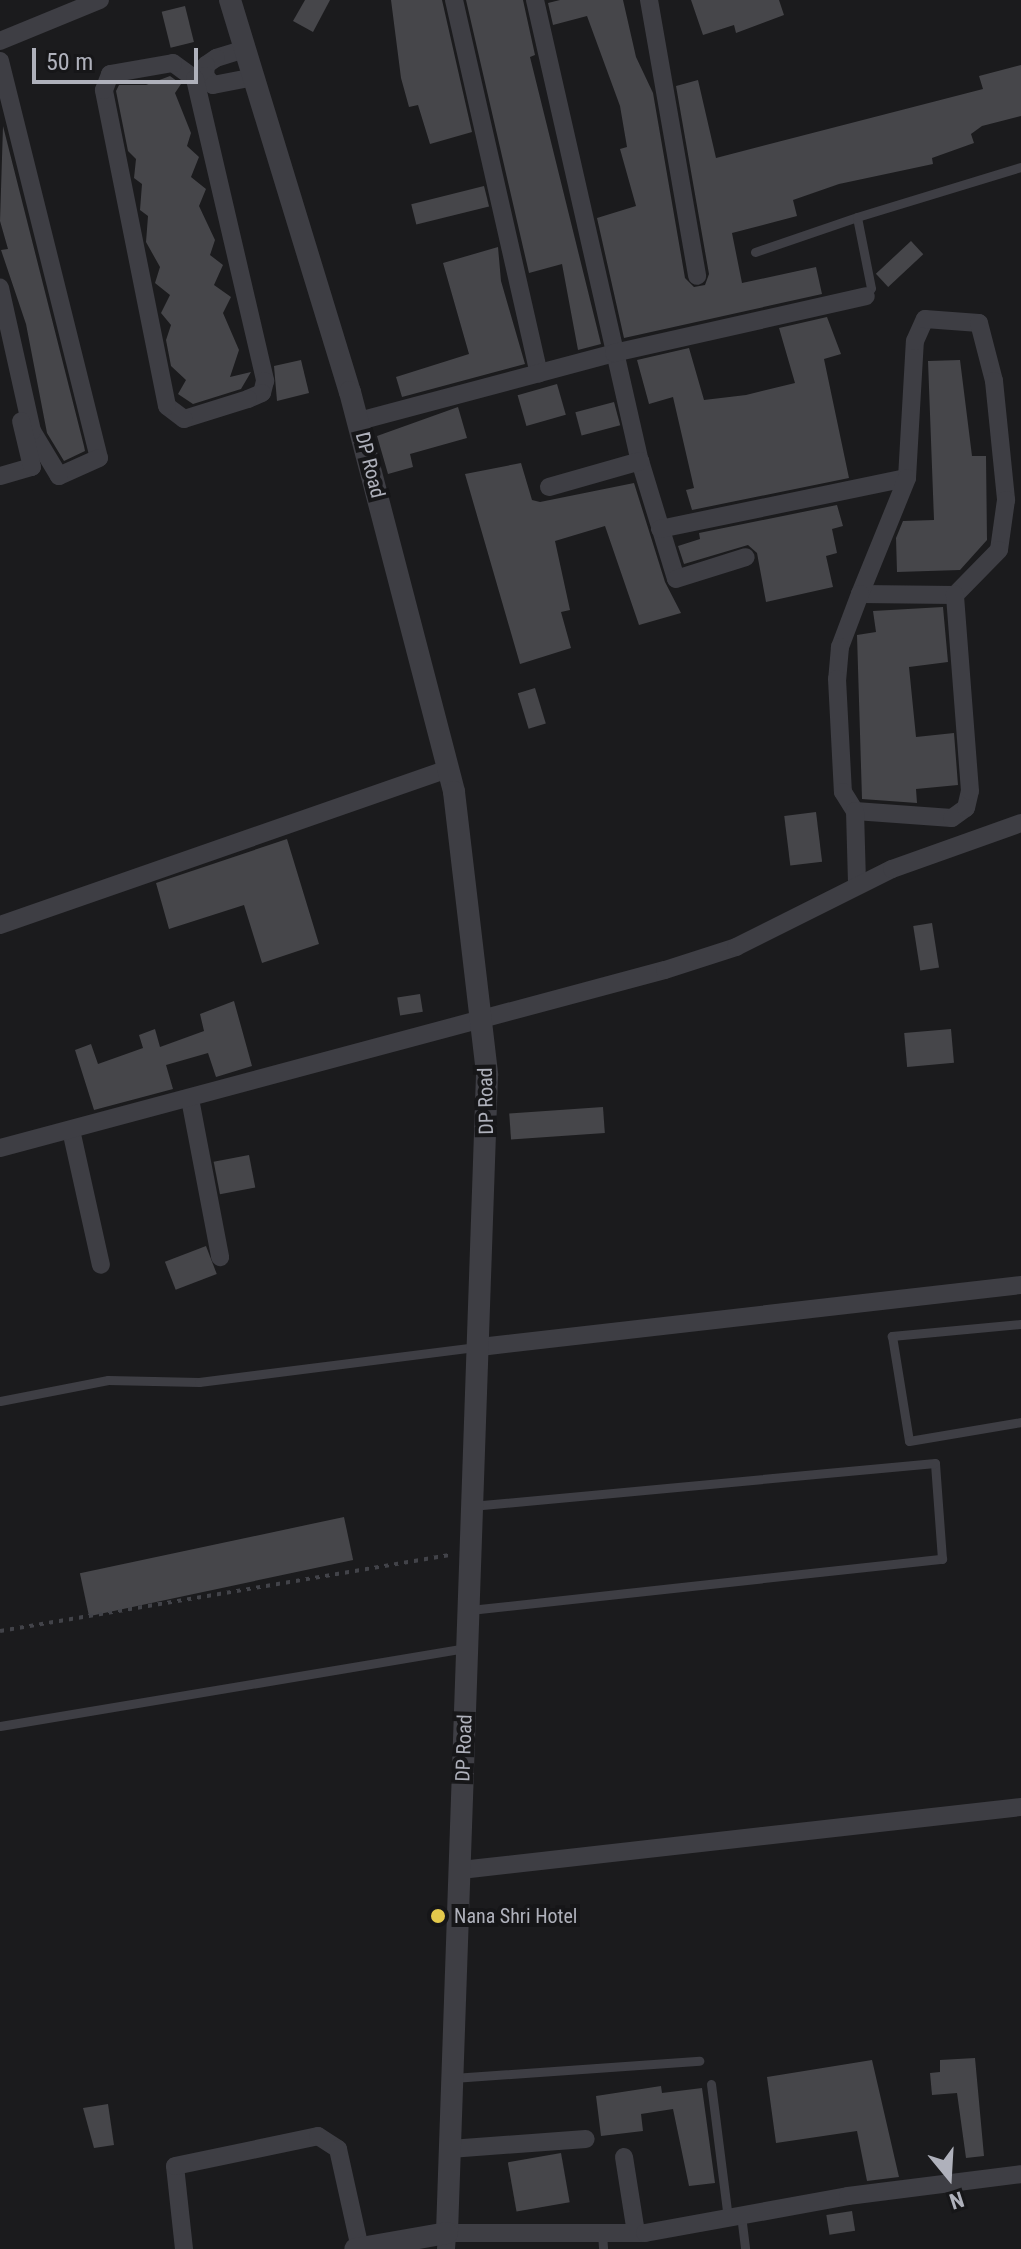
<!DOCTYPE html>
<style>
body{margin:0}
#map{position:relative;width:1021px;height:2249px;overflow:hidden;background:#1b1b1d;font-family:"Roboto Condensed",sans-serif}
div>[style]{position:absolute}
.building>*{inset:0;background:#46464a;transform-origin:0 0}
.path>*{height:4px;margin-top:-2px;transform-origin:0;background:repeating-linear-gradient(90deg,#424349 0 4px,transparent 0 10px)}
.service>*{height:9px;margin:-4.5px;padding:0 4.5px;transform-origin:4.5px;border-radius:4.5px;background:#3e3e44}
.minor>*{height:18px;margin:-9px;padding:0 9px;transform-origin:9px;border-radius:9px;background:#3e3e44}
.tertiary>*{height:22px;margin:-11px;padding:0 11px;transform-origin:11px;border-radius:11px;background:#3e3e44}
.dots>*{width:22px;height:22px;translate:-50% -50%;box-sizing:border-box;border:4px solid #161618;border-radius:50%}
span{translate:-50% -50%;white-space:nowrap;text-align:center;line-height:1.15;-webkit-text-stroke:8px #161618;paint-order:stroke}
.street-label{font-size:20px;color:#afb1bb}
.poi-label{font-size:20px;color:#afb1bb}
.left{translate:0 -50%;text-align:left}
.north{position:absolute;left:909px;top:2137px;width:80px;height:80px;-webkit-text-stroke:6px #161618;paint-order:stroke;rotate:162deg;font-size:22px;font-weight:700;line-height:32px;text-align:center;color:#afb1bb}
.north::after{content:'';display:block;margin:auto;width:28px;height:36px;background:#afb1bb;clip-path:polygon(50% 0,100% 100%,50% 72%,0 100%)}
.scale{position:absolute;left:32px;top:48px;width:166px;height:36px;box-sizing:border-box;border:4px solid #afb1bb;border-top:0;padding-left:10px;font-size:24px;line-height:28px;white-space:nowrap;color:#afb1bb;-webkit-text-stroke:6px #161618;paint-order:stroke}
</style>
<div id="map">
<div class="building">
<div style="clip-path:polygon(305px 0,330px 0,313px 32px,293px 21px)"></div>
<div style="clip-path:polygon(391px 0,442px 0,472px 132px,430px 144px,418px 105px,409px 107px,401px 78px)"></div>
<div style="clip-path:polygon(466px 0,523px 0,535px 55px,530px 57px,601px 344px,578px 350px,562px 264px,529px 273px)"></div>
<div style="clip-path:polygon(560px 0,623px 0,636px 57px,653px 93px,685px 278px,694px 287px,705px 285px,709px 274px,676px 86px,698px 80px,716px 158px,983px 89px,979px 76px,1021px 65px,1021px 116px,982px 126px,971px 134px,974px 143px,932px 158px,933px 164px,839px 184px,793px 200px,797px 216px,732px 233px,742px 283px,816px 267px,822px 294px,624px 338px,597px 218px,636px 206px,620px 149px,627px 147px,620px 106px,587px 16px,553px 25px,548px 3px)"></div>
<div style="clip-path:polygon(691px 0,779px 0,784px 15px,736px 33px,734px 25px,703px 35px)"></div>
<div style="left:185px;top:6px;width:37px;height:24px;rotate:76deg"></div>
<div style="clip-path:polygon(170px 76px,181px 84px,175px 93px,191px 133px,187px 146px,199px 157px,191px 177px,206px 189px,199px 206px,215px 240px,210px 255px,223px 265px,214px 285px,231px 297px,223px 313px,239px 350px,230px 377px,251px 372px,241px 389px,193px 404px,178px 394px,186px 380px,171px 366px,166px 340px,171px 325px,161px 313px,170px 295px,155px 283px,160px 267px,146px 242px,148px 216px,140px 210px,142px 184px,134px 178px,136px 159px,128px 151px,116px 91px,119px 85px,146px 85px)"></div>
<div style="clip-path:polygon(3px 126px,84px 446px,85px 451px,64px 461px,47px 433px,26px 324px,1px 250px,8px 249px,0 221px)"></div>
<div style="left:484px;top:186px;width:21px;height:75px;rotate:76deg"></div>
<div style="left:911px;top:241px;width:18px;height:48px;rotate:47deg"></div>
<div style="clip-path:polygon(498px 247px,501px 281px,525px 364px,402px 397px,396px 377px,469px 354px,443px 263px)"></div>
<div style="clip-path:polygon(827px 317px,841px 354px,824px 359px,849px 478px,692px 510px,686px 490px,694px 488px,673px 397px,649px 404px,637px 360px,689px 348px,704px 400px,746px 395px,795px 383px,779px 328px)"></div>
<div style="clip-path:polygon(301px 360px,309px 393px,277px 401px,274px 366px)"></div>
<div style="clip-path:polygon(960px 360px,972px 456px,986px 456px,987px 540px,960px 570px,897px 572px,896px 538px,903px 521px,934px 520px,928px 361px)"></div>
<div style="left:557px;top:384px;width:32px;height:41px;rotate:74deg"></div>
<div style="left:614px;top:402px;width:24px;height:40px;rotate:75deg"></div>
<div style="clip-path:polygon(458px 407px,467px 438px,410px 454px,413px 467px,388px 474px,377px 436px)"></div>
<div style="clip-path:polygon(521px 463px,532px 500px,540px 502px,634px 483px,665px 582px,681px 613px,639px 625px,605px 526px,555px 541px,570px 610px,561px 612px,571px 648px,520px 664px,465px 474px)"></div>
<div style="clip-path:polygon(837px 505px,843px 526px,832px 529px,837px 553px,826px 556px,833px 587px,766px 602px,757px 553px,748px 545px,684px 564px,678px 546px,700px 539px,699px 533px)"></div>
<div style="clip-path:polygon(943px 607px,948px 662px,909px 667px,916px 737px,954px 733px,958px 785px,916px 789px,917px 803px,862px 799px,857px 635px,876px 632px,873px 611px)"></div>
<div style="left:535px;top:688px;width:37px;height:18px;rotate:73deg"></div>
<div style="left:816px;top:812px;width:50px;height:32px;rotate:83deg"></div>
<div style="clip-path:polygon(287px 839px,319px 944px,262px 963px,244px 905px,169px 929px,156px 883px)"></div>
<div style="left:932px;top:923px;width:45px;height:19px;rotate:81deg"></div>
<div style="left:420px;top:994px;width:18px;height:23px;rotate:81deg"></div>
<div style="clip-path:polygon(234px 1001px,252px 1066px,216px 1077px,208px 1053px,166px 1065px,173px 1089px,94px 1110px,75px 1050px,91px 1044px,98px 1064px,143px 1048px,139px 1035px,155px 1029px,160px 1047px,204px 1031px,200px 1014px)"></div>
<div style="left:951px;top:1029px;width:34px;height:47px;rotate:85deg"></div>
<div style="left:603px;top:1107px;width:26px;height:94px;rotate:86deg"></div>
<div style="left:249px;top:1155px;width:33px;height:36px;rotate:79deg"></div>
<div style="left:206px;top:1246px;width:30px;height:44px;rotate:69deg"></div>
<div style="left:344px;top:1517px;width:44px;height:270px;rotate:78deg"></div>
<div style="clip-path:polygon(975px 2058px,984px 2156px,966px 2158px,957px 2093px,932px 2095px,930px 2073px,940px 2072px,940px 2060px)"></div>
<div style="clip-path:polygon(872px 2060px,899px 2177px,867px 2181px,857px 2131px,776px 2143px,767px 2077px)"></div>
<div style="clip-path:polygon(661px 2086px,662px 2093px,702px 2088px,715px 2183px,689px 2186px,673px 2109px,641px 2114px,643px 2131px,601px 2136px,596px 2096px)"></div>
<div style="clip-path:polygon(108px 2104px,114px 2145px,94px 2148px,83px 2108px)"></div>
<div style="left:561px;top:2153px;width:50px;height:54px;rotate:80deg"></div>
<div style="left:852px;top:2211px;width:20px;height:26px;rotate:81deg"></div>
</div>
<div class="path">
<div style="left:0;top:1631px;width:456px;rotate:-9.6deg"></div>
</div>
<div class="service">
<div style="left:755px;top:252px;width:108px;rotate:-18.9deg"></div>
<div style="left:866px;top:296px;width:9px;rotate:-58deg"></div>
<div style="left:871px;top:288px;width:72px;rotate:-101.2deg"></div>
<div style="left:857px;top:217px;width:171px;rotate:-17deg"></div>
<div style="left:1021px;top:1324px;width:130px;rotate:174.7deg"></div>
<div style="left:892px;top:1336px;width:106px;rotate:80.8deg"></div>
<div style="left:909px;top:1441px;width:114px;rotate:-9.6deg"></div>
<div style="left:0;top:1401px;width:110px;rotate:-11deg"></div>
<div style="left:108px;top:1380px;width:91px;rotate:1.3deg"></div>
<div style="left:199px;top:1382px;width:280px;rotate:-7.2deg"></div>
<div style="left:470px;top:1610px;width:475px;rotate:-6.2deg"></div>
<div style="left:942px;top:1559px;width:96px;rotate:-94.2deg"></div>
<div style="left:935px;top:1463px;width:463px;rotate:174.7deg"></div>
<div style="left:0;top:1726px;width:473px;rotate:-9.5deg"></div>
<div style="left:453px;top:2078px;width:247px;rotate:-4deg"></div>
<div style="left:711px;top:2084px;width:135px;rotate:82.8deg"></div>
<div style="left:741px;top:2215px;width:34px;rotate:83deg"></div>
<div style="left:602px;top:2233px;width:16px;rotate:86deg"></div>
</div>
<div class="minor">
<div style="left:454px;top:0;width:383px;rotate:77.2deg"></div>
<div style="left:535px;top:0;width:473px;rotate:77.2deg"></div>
<div style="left:640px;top:461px;width:123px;rotate:73deg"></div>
<div style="left:676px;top:579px;width:73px;rotate:-17.4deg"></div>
<div style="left:649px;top:0;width:280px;rotate:80.1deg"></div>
<div style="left:0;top:41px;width:108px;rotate:-22.3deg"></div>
<div style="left:245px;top:49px;width:30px;rotate:163deg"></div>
<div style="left:216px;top:58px;width:12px;rotate:145deg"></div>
<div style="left:206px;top:65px;width:11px;rotate:95deg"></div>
<div style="left:205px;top:76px;width:12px;rotate:48deg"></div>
<div style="left:213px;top:85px;width:42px;rotate:-11deg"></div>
<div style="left:0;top:61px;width:409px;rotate:76deg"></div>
<div style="left:99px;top:458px;width:44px;rotate:155.8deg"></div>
<div style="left:59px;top:476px;width:52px;rotate:-121deg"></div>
<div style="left:32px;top:431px;width:147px;rotate:-102.6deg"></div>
<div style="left:173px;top:63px;width:27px;rotate:36deg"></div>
<div style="left:195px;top:79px;width:310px;rotate:76.9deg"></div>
<div style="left:265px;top:381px;width:12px;rotate:104deg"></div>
<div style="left:262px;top:393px;width:15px;rotate:157deg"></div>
<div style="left:248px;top:399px;width:67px;rotate:162.6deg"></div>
<div style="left:184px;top:419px;width:21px;rotate:-143deg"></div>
<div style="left:167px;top:406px;width:322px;rotate:-101.3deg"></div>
<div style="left:104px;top:90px;width:17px;rotate:-69deg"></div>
<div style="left:110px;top:74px;width:64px;rotate:-9.9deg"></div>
<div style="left:359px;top:421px;width:264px;rotate:-14.9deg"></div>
<div style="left:614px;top:353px;width:258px;rotate:-12.7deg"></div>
<div style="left:0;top:476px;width:33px;rotate:-16deg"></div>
<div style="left:32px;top:467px;width:47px;rotate:-103.4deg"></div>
<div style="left:549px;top:487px;width:95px;rotate:-15.9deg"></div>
<div style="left:660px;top:529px;width:252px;rotate:-11.7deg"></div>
<div style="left:907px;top:478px;width:137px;rotate:-86.7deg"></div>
<div style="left:915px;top:341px;width:24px;rotate:-66deg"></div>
<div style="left:925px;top:319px;width:54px;rotate:4.2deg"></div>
<div style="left:979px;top:323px;width:60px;rotate:75.5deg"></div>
<div style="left:994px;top:381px;width:120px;rotate:84.2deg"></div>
<div style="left:1006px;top:500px;width:50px;rotate:98deg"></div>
<div style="left:999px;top:550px;width:63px;rotate:134.4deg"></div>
<div style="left:955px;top:595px;width:95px;rotate:-179.4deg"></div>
<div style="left:860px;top:594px;width:125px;rotate:-67.9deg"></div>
<div style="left:860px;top:594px;width:57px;rotate:110.7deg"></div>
<div style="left:840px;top:647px;width:32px;rotate:95deg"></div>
<div style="left:837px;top:679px;width:113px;rotate:87deg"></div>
<div style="left:843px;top:792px;width:22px;rotate:58deg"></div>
<div style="left:855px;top:811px;width:97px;rotate:4.1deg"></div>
<div style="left:952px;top:818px;width:17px;rotate:-36deg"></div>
<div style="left:966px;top:808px;width:17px;rotate:-77deg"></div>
<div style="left:970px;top:791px;width:197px;rotate:-94.4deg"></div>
<div style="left:855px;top:811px;width:73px;rotate:88.4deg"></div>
<div style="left:0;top:925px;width:474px;rotate:-19.2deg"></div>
<div style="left:190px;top:1099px;width:161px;rotate:79.2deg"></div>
<div style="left:71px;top:1130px;width:138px;rotate:77.5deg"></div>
<div style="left:0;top:1148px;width:688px;rotate:-14.99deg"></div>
<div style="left:665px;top:970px;width:75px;rotate:-17.9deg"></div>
<div style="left:736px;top:947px;width:174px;rotate:-26.6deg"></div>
<div style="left:892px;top:869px;width:137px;rotate:-19.6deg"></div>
<div style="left:480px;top:1347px;width:545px;rotate:-6.54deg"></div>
<div style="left:461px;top:1870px;width:564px;rotate:-6.42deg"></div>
<div style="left:450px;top:2149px;width:136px;rotate:-4.2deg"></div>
<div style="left:624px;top:2157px;width:77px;rotate:81deg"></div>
<div style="left:184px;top:2249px;width:83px;rotate:-96.2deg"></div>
<div style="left:175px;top:2166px;width:146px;rotate:-11.8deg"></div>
<div style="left:318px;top:2136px;width:24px;rotate:33deg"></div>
<div style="left:338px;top:2149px;width:101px;rotate:77.5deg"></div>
<div style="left:446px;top:2249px;width:16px;rotate:-86deg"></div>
<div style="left:447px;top:2233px;width:198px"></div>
<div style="left:645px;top:2233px;width:206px;rotate:-10.3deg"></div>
<div style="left:848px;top:2196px;width:174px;rotate:-7.2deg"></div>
</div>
<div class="tertiary">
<div style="left:230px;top:0;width:410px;rotate:73deg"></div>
<div style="left:350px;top:392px;width:413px;rotate:75.4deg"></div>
<div style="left:454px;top:792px;width:285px;rotate:83.3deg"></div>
<div style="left:487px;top:1075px;width:1159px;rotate:91.98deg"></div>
<div style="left:447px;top:2233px;width:93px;rotate:170.1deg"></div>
</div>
<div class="dots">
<div style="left:438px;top:1916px;background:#e4c94c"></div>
</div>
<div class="street-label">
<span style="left:370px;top:465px;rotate:76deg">DP Road</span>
<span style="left:486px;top:1101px;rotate:-91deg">DP Road</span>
<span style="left:464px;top:1748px;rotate:-88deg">DP Road</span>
</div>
<div class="poi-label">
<span class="left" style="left:454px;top:1916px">Nana Shri Hotel</span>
</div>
<div class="north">N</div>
<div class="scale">50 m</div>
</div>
